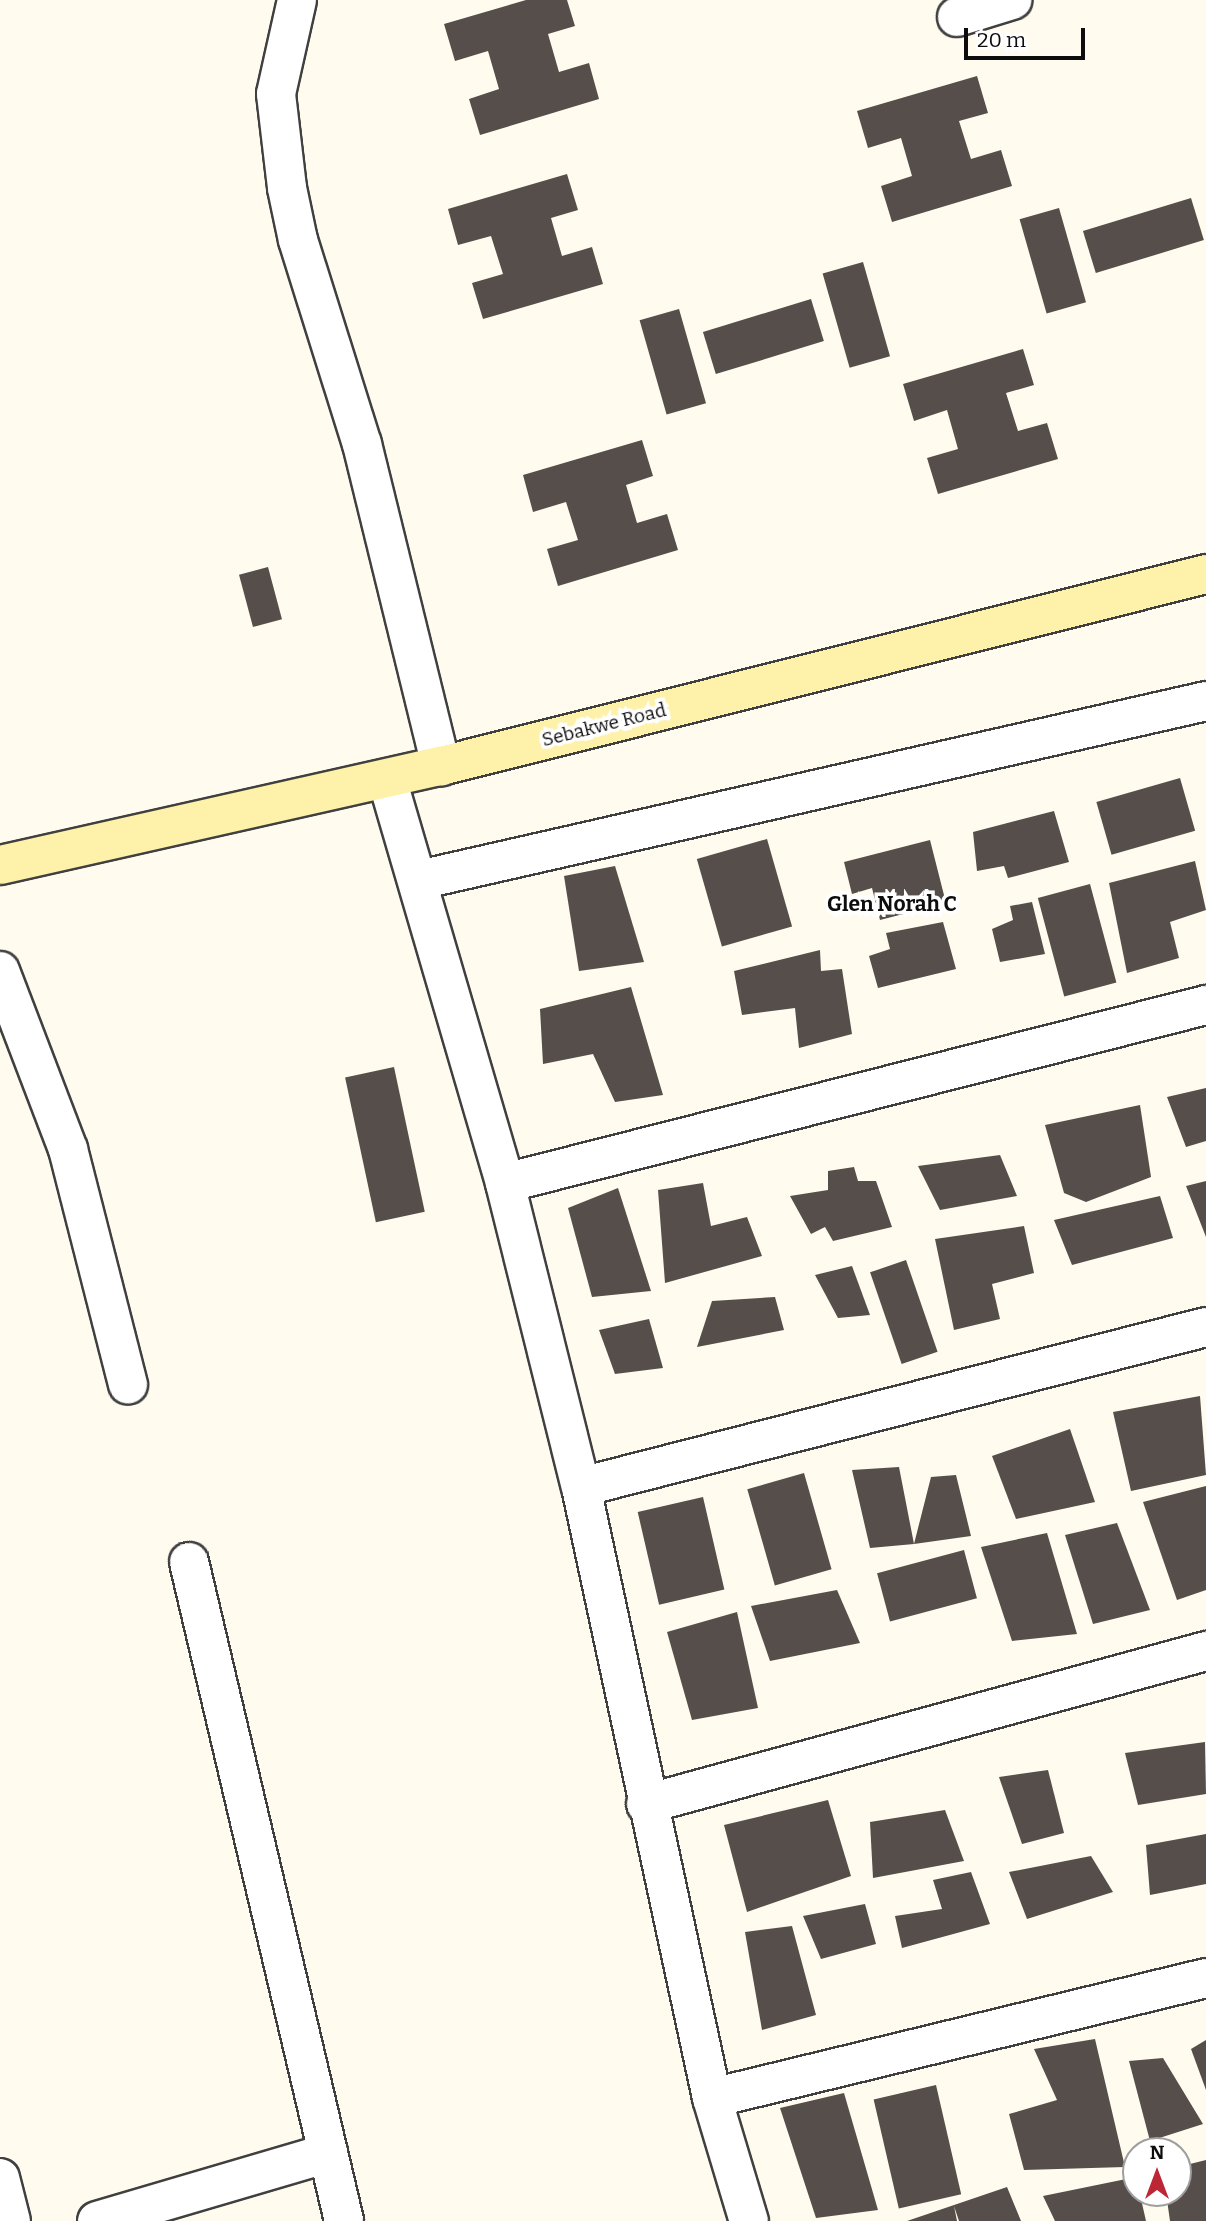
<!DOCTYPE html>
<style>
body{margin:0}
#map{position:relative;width:1206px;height:2221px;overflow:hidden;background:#fffbee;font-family:Bitter,serif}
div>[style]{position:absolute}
.building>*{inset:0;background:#564e4a;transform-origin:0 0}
.roads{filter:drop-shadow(2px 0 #404040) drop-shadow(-2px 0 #404040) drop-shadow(0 2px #404040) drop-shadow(0 -2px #404040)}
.street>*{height:38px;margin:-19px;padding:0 19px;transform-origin:19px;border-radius:19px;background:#fff}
.secondary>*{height:38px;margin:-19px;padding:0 19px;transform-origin:19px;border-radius:19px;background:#fef1aa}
span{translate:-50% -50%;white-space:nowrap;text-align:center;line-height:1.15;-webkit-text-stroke:7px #fff;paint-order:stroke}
.street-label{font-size:19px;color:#0d0d0d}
.neighbourhood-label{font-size:21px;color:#0d0d0d;font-weight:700}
.north{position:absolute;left:1122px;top:2137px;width:70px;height:70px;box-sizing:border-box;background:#fff;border:2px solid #9e9e9e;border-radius:50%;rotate:0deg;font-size:19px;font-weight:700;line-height:28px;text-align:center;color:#0d0d0d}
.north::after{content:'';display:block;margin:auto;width:24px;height:32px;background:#bd2634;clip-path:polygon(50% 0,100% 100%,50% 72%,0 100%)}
.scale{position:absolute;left:964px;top:28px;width:121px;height:32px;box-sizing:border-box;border:4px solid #0d0d0d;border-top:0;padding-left:9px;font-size:21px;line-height:24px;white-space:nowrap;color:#0d0d0d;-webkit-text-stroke:5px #fff;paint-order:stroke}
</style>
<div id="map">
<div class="building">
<div style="clip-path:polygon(526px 0,567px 0,575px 26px,548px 34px,559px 72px,589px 63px,599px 99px,480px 135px,469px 99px,499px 89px,488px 51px,455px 61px,444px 24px)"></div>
<div style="clip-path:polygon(977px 76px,988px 113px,959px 121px,971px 159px,1001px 150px,1012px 186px,892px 222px,881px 186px,912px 176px,901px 138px,868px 148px,857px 111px)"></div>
<div style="clip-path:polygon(567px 174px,578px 210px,551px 218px,562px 256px,592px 247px,603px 284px,483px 319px,472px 283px,503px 274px,491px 236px,458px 245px,448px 209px)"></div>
<div style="left:1191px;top:198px;width:44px;height:113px;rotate:73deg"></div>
<div style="left:1059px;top:208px;width:98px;height:41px;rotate:74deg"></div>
<div style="left:863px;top:262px;width:98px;height:42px;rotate:74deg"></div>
<div style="left:811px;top:299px;width:44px;height:113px;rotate:73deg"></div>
<div style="left:679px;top:309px;width:98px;height:41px;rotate:74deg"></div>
<div style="clip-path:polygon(1023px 349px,1034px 385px,1006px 393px,1018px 431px,1047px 423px,1058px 459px,938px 494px,927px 458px,958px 449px,947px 410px,914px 421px,903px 384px)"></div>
<div style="clip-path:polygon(642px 440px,653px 476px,626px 485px,637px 523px,667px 514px,678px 550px,558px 586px,547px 549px,578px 540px,566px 502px,533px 512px,523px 475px)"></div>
<div style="left:268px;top:567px;width:54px;height:30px;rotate:75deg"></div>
<div style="left:1180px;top:778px;width:55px;height:87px;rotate:74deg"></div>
<div style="clip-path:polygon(1054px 811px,1069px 862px,1008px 878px,1004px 866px,977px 871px,973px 832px)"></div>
<div style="left:767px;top:839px;width:91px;height:73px;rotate:74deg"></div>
<div style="clip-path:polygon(930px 840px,946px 903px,880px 920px,872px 888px,852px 894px,844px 862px)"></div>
<div style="clip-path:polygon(1195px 861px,1206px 910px,1170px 922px,1179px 958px,1127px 973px,1109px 883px)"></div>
<div style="clip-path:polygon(615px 866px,644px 962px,579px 971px,564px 876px)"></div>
<div style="left:1090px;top:884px;width:102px;height:54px;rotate:75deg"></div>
<div style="clip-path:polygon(1032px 902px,1045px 954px,1000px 962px,992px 929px,1013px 920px,1010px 906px)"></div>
<div style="clip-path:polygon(943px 922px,956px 969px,878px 988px,869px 956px,890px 949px,886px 933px)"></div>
<div style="clip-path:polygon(820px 950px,821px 971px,842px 969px,852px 1034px,799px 1048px,795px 1008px,742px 1015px,734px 971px)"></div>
<div style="clip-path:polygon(631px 987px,663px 1095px,615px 1102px,593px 1054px,543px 1064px,540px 1009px)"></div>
<div style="left:394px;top:1067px;width:148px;height:50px;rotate:78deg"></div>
<div style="clip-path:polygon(1206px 1088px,1206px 1141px,1186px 1147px,1167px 1097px)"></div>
<div style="clip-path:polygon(1140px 1105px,1151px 1177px,1086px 1202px,1064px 1193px,1045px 1125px)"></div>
<div style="clip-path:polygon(1000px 1155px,1017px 1196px,940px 1210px,918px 1166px)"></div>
<div style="clip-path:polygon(854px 1167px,858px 1181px,876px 1181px,892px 1227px,833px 1241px,825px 1227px,811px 1234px,790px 1196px,828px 1190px,828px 1171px)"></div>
<div style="clip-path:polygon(1206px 1181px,1206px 1237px,1186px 1186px)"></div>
<div style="clip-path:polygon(703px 1183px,711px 1226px,747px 1217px,762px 1256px,665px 1283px,658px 1190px)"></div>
<div style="clip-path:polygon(618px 1188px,651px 1291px,592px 1297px,568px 1208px)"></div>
<div style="clip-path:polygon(1160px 1196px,1173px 1238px,1072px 1265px,1054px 1220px)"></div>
<div style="clip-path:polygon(1024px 1226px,1034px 1273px,992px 1284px,1000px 1319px,954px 1330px,935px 1239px)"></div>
<div style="left:906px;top:1260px;width:97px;height:38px;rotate:71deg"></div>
<div style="clip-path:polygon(852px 1266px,870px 1315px,838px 1318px,815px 1275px)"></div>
<div style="clip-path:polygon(775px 1297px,784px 1330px,697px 1347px,712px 1301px)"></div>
<div style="clip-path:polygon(649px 1319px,663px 1368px,615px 1374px,599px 1330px)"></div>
<div style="clip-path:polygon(1200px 1396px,1206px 1475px,1131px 1491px,1113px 1412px)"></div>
<div style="clip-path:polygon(1070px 1429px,1095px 1502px,1016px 1519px,992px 1456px)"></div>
<div style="clip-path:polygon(899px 1467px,914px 1544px,931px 1477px,956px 1475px,971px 1536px,914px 1544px,870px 1548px,852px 1470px)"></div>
<div style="left:804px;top:1473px;width:100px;height:59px;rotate:74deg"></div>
<div style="clip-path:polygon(1206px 1486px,1206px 1590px,1177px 1600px,1143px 1502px)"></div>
<div style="left:703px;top:1497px;width:95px;height:67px;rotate:77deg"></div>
<div style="clip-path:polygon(1117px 1523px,1150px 1610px,1093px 1624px,1065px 1535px)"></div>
<div style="clip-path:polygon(1047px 1533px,1077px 1634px,1012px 1641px,981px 1547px)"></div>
<div style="left:964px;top:1550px;width:50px;height:90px;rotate:75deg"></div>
<div style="clip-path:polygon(837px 1590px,860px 1643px,770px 1661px,751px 1606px)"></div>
<div style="clip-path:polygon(737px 1612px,758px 1708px,692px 1720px,667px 1632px)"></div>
<div style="clip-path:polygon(1205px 1742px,1206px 1794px,1138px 1805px,1125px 1753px)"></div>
<div style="clip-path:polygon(1048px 1770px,1064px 1833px,1022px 1844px,999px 1777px)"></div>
<div style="clip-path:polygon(828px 1800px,851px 1876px,747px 1912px,724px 1825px)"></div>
<div style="clip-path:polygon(945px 1810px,964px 1861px,873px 1878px,870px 1822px)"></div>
<div style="clip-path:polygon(1206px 1834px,1206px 1884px,1150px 1895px,1146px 1845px)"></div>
<div style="clip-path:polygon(1091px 1856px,1113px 1892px,1027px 1919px,1009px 1872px)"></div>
<div style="clip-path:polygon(971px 1872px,990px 1924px,902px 1948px,895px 1916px,942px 1909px,933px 1880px)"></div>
<div style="clip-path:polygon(865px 1904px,876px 1944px,821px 1959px,803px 1916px)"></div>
<div style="clip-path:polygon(792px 1926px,816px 2015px,762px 2030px,745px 1932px)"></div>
<div style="clip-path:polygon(1095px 2039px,1125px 2167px,1024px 2170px,1009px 2114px,1057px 2100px,1034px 2049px)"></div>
<div style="clip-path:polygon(1206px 2040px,1206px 2090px,1191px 2049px)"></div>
<div style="clip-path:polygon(1163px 2058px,1203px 2124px,1150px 2141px,1129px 2061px)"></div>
<div style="left:936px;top:2085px;width:112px;height:64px;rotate:77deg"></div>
<div style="clip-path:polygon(844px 2093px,878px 2210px,816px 2218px,780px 2108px)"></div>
<div style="clip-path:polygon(1206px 2160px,1206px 2221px,1170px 2221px,1166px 2193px,1178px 2193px,1178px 2167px)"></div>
<div style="clip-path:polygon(1136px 2177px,1146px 2221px,1055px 2221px,1043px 2196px)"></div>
<div style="clip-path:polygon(1007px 2187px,1021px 2221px,959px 2221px,954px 2206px,957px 2221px,907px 2221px)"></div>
</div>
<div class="roads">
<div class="street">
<div style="left:297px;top:0;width:96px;rotate:102.6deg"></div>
<div style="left:276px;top:94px;width:95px;rotate:83.3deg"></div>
<div style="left:287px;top:188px;width:53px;rotate:78.1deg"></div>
<div style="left:298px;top:240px;width:214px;rotate:72.6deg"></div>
<div style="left:362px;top:444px;width:332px;rotate:76.2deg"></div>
<div style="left:957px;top:17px;width:58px;rotate:-17.2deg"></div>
<div style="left:387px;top:779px;width:421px;rotate:73.7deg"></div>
<div style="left:505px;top:1183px;width:313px;rotate:76deg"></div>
<div style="left:581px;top:1487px;width:625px;rotate:77.9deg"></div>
<div style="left:712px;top:2098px;width:128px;rotate:73.3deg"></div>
<div style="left:419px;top:880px;width:807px;rotate:-12.81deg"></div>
<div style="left:0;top:971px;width:191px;rotate:69.1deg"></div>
<div style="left:68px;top:1149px;width:243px;rotate:75.7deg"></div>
<div style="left:505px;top:1183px;width:723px;rotate:-14.25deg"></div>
<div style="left:581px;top:1487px;width:645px;rotate:-14.36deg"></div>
<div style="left:189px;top:1562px;width:677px;rotate:76.76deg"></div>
<div style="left:646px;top:1804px;width:581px;rotate:-15.28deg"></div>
<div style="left:712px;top:2098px;width:508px;rotate:-13.65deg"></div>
<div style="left:0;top:2178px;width:44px;rotate:75.7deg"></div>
<div style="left:97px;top:2221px;width:241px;rotate:-16.4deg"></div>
</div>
<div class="secondary">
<div style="left:0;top:865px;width:452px;rotate:-12.7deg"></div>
<div style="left:441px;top:766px;width:789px;rotate:-14.09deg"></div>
</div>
</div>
<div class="street-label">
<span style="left:604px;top:725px;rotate:-14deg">Sebakwe Road</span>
</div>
<div class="neighbourhood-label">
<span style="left:892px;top:904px">Glen Norah C</span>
</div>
<div class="north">N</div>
<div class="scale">20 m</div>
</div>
